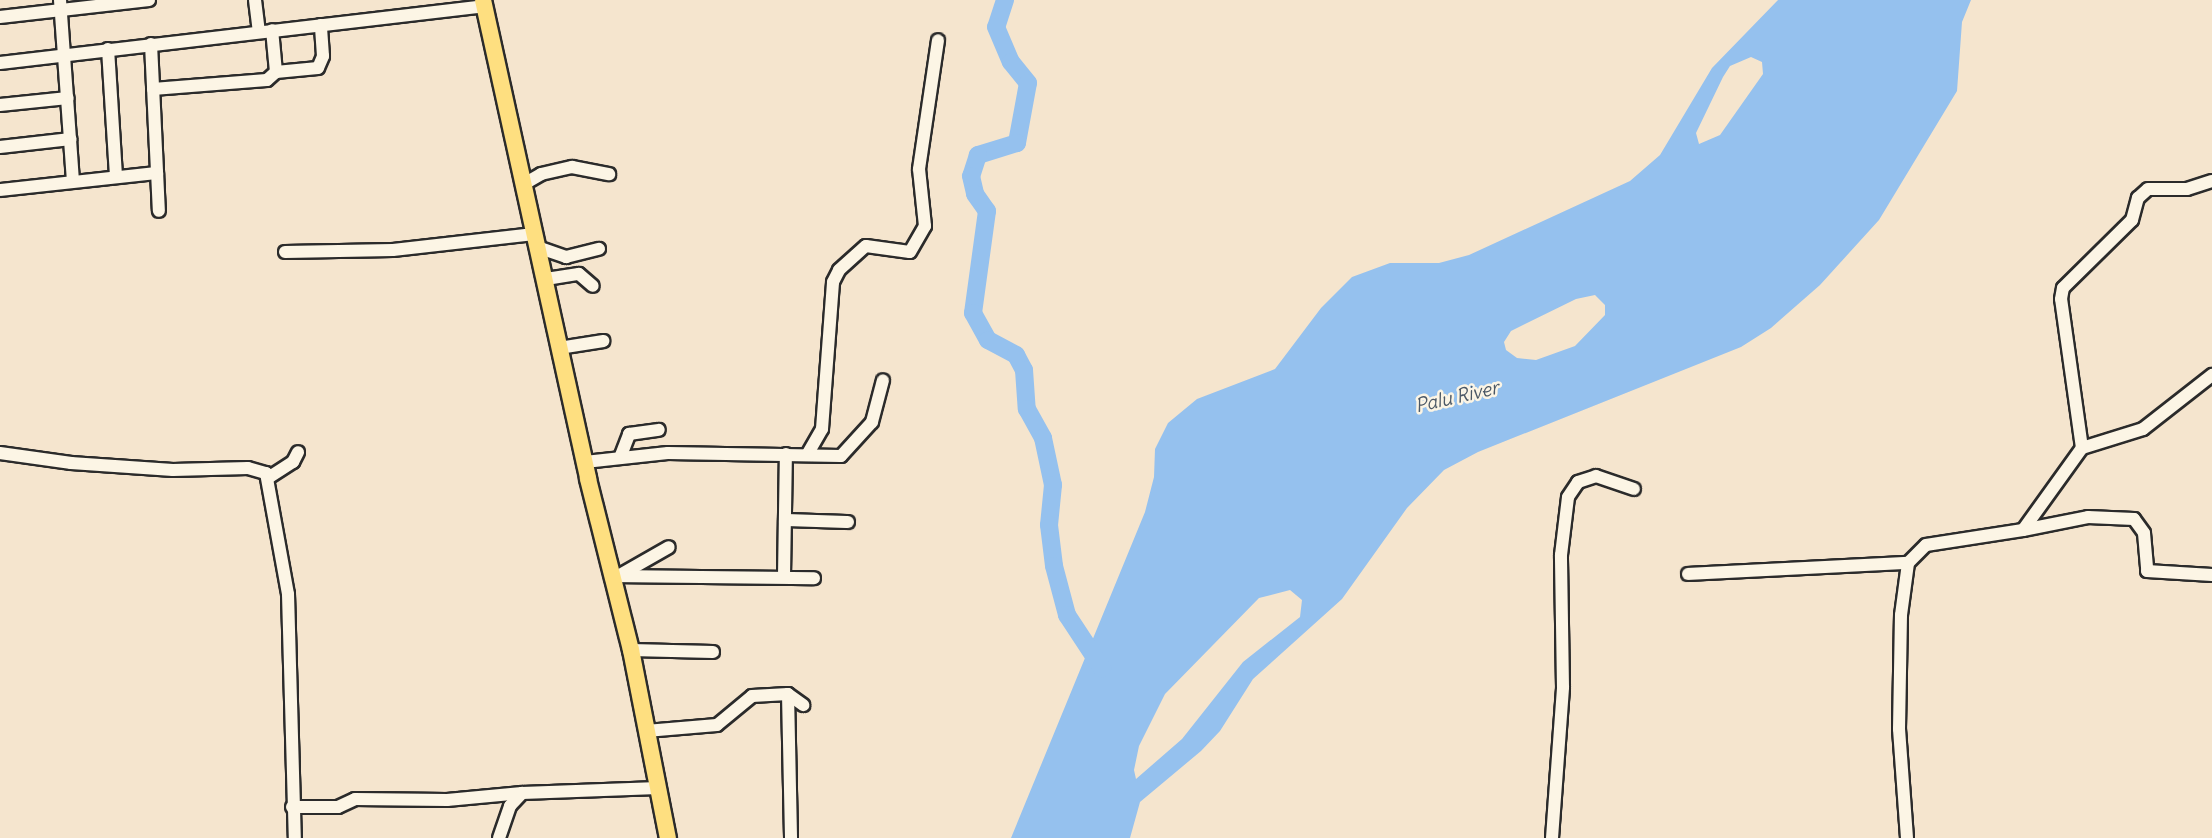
<!DOCTYPE html>
<style>
body{margin:0}
#map{position:relative;width:2212px;height:838px;overflow:hidden;background:#f5e5ce;font-family:Delius,sans-serif}
div>[style]{position:absolute}
.water>*{inset:0;background:#95c1ee}
.river>*{height:18px;margin:-9px;padding:0 9px;transform-origin:9px;border-radius:9px;background:#95c1ee}
.roads{filter:drop-shadow(2px 0 #2b2b2b) drop-shadow(-2px 0 #2b2b2b) drop-shadow(0 2px #2b2b2b) drop-shadow(0 -2px #2b2b2b)}
.minor>*{height:12px;margin:-6px;padding:0 6px;transform-origin:6px;border-radius:6px;background:#fcf5e5}
.major>*{height:16px;margin:-8px;padding:0 8px;transform-origin:8px;border-radius:8px;background:#fedf80}
span{translate:-50% -50%;white-space:nowrap;text-align:center;line-height:1.15;-webkit-text-stroke:5px #fcf5e5;paint-order:stroke}
.water-label{font-size:19px;color:#4b5866;font-style:italic}
</style>
<div id="map">
<div class="water">
<div style="clip-path:polygon(evenodd,1778px 0,1971px 0,1962px 22px,1957px 91px,1879px 220px,1820px 285px,1771px 328px,1741px 347px,1478px 452px,1444px 470px,1407px 508px,1342px 599px,1253px 679px,1220px 731px,1201px 751px,1140px 802px,1130px 838px,1011px 838px,1145px 512px,1154px 477px,1155px 449px,1168px 423px,1197px 399px,1275px 369px,1321px 308px,1352px 277px,1390px 263px,1439px 263px,1469px 255px,1630px 181px,1660px 155px,1712px 68px,1778px 0,1751px 57px,1762px 62px,1763px 74px,1720px 135px,1699px 144px,1696px 133px,1723px 77px,1730px 66px,1751px 57px,1778px 0,1595px 295px,1605px 305px,1605px 315px,1575px 346px,1536px 360px,1517px 358px,1506px 350px,1504px 342px,1511px 331px,1576px 299px,1595px 295px,1778px 0,1290px 590px,1302px 600px,1300px 617px,1243px 662px,1182px 739px,1136px 779px,1134px 770px,1139px 746px,1165px 694px,1259px 598px,1290px 590px)"></div>
</div>
<div class="river">
<div style="left:1005px;top:0;width:28px;rotate:108deg"></div>
<div style="left:996px;top:27px;width:38px;rotate:67deg"></div>
<div style="left:1011px;top:62px;width:27px;rotate:51deg"></div>
<div style="left:1028px;top:83px;width:61px;rotate:100.4deg"></div>
<div style="left:1017px;top:143px;width:41px;rotate:162.9deg"></div>
<div style="left:978px;top:155px;width:22px;rotate:108deg"></div>
<div style="left:971px;top:176px;width:18px;rotate:77deg"></div>
<div style="left:975px;top:194px;width:21px;rotate:55deg"></div>
<div style="left:987px;top:211px;width:103px;rotate:97.8deg"></div>
<div style="left:973px;top:313px;width:31px;rotate:61deg"></div>
<div style="left:988px;top:340px;width:32px;rotate:28deg"></div>
<div style="left:1016px;top:355px;width:17px;rotate:62deg"></div>
<div style="left:1024px;top:370px;width:39px;rotate:86deg"></div>
<div style="left:1027px;top:409px;width:33px;rotate:61deg"></div>
<div style="left:1043px;top:438px;width:48px;rotate:78deg"></div>
<div style="left:1053px;top:485px;width:40px;rotate:95.7deg"></div>
<div style="left:1049px;top:525px;width:41px;rotate:83deg"></div>
<div style="left:1054px;top:566px;width:51px;rotate:75.1deg"></div>
<div style="left:1067px;top:615px;width:64px;rotate:56.6deg"></div>
</div>
<div class="roads">
<div class="minor">
<div style="left:60px;top:0;width:180px;rotate:85.9deg"></div>
<div style="left:255px;top:0;width:32px;rotate:83deg"></div>
<div style="left:0;top:17px;width:150px;rotate:-6.5deg"></div>
<div style="left:151px;top:44px;width:167px;rotate:87.3deg"></div>
<div style="left:108px;top:49px;width:128px;rotate:86.4deg"></div>
<div style="left:0;top:63px;width:487px;rotate:-6.7deg"></div>
<div style="left:276px;top:72px;width:42px;rotate:-5.4deg"></div>
<div style="left:318px;top:68px;width:13px;rotate:-67deg"></div>
<div style="left:323px;top:56px;width:31px;rotate:-94deg"></div>
<div style="left:153px;top:89px;width:114px;rotate:-4.5deg"></div>
<div style="left:267px;top:80px;width:12px;rotate:-42deg"></div>
<div style="left:276px;top:72px;width:42px;rotate:-95.4deg"></div>
<div style="left:0;top:105px;width:68px;rotate:-5.9deg"></div>
<div style="left:0;top:147px;width:71px;rotate:-6.4deg"></div>
<div style="left:524px;top:184px;width:20px;rotate:-30deg"></div>
<div style="left:541px;top:174px;width:32px;rotate:-13deg"></div>
<div style="left:572px;top:167px;width:38px;rotate:11deg"></div>
<div style="left:0;top:190px;width:158px;rotate:-6.2deg"></div>
<div style="left:540px;top:248px;width:28px;rotate:19deg"></div>
<div style="left:566px;top:257px;width:34px;rotate:-14deg"></div>
<div style="left:285px;top:252px;width:108px;rotate:-1.1deg"></div>
<div style="left:393px;top:250px;width:142px;rotate:-6.5deg"></div>
<div style="left:546px;top:279px;width:33px;rotate:-9deg"></div>
<div style="left:579px;top:274px;width:18px;rotate:41deg"></div>
<div style="left:559px;top:348px;width:45px;rotate:-9deg"></div>
<div style="left:2082px;top:448px;width:64px;rotate:-17.3deg"></div>
<div style="left:2143px;top:429px;width:88px;rotate:-38deg"></div>
<div style="left:0;top:453px;width:72px;rotate:8deg"></div>
<div style="left:71px;top:463px;width:102px;rotate:3.9deg"></div>
<div style="left:173px;top:470px;width:75px;rotate:-1.5deg"></div>
<div style="left:248px;top:468px;width:19px;rotate:16deg"></div>
<div style="left:266px;top:473px;width:123px;rotate:79.7deg"></div>
<div style="left:288px;top:594px;width:244px;rotate:88.4deg"></div>
<div style="left:807px;top:455px;width:30px;rotate:-60deg"></div>
<div style="left:822px;top:429px;width:147px;rotate:-85.7deg"></div>
<div style="left:833px;top:282px;width:13px;rotate:-63deg"></div>
<div style="left:839px;top:270px;width:36px;rotate:-42deg"></div>
<div style="left:866px;top:246px;width:44px;rotate:7.8deg"></div>
<div style="left:910px;top:252px;width:30px;rotate:-60deg"></div>
<div style="left:925px;top:226px;width:57px;rotate:-96deg"></div>
<div style="left:919px;top:169px;width:130px;rotate:-81.6deg"></div>
<div style="left:620px;top:458px;width:26px;rotate:-69deg"></div>
<div style="left:629px;top:434px;width:30px;rotate:-8deg"></div>
<div style="left:585px;top:462px;width:83px;rotate:-6.2deg"></div>
<div style="left:668px;top:453px;width:173px;rotate:1deg"></div>
<div style="left:841px;top:456px;width:46px;rotate:-47.6deg"></div>
<div style="left:872px;top:422px;width:43px;rotate:-75.3deg"></div>
<div style="left:268px;top:478px;width:30px;rotate:-33deg"></div>
<div style="left:293px;top:462px;width:11px;rotate:-63deg"></div>
<div style="left:785px;top:520px;width:63px;rotate:1.8deg"></div>
<div style="left:2023px;top:530px;width:66px;rotate:-11.3deg"></div>
<div style="left:2088px;top:517px;width:46px;rotate:2.5deg"></div>
<div style="left:2134px;top:519px;width:17px;rotate:54deg"></div>
<div style="left:2144px;top:533px;width:38px;rotate:85deg"></div>
<div style="left:2147px;top:571px;width:65px;rotate:3.5deg"></div>
<div style="left:1688px;top:574px;width:220px;rotate:-2.9deg"></div>
<div style="left:620px;top:575px;width:56px;rotate:-29.7deg"></div>
<div style="left:611px;top:576px;width:203px;rotate:0.6deg"></div>
<div style="left:784px;top:576px;width:122px;rotate:-89.1deg"></div>
<div style="left:631px;top:650px;width:82px;rotate:1.4deg"></div>
<div style="left:788px;top:694px;width:144px;rotate:88.8deg"></div>
<div style="left:646px;top:731px;width:71px;rotate:-4.8deg"></div>
<div style="left:717px;top:725px;width:45px;rotate:-39.6deg"></div>
<div style="left:752px;top:696px;width:36px;rotate:-3deg"></div>
<div style="left:788px;top:694px;width:19px;rotate:36deg"></div>
<div style="left:292px;top:807px;width:46px"></div>
<div style="left:338px;top:807px;width:19px;rotate:-25deg"></div>
<div style="left:355px;top:799px;width:92px;rotate:0.6deg"></div>
<div style="left:447px;top:800px;width:75px;rotate:-5.3deg"></div>
<div style="left:499px;top:838px;width:34px;rotate:-71deg"></div>
<div style="left:510px;top:806px;width:18px;rotate:-47deg"></div>
<div style="left:522px;top:793px;width:136px;rotate:-2.1deg"></div>
<div style="left:1552px;top:838px;width:151px;rotate:-85.8deg"></div>
<div style="left:1563px;top:687px;width:132px;rotate:-90.9deg"></div>
<div style="left:1561px;top:555px;width:58px;rotate:-83.1deg"></div>
<div style="left:1568px;top:497px;width:18px;rotate:-56deg"></div>
<div style="left:1578px;top:482px;width:19px;rotate:-18deg"></div>
<div style="left:1596px;top:476px;width:40px;rotate:18.9deg"></div>
<div style="left:1907px;top:838px;width:109px;rotate:-94.2deg"></div>
<div style="left:1899px;top:729px;width:114px;rotate:-89deg"></div>
<div style="left:1901px;top:615px;width:52px;rotate:-82.3deg"></div>
<div style="left:1908px;top:563px;width:25px;rotate:-45deg"></div>
<div style="left:1926px;top:545px;width:98px;rotate:-8.8deg"></div>
<div style="left:2023px;top:530px;width:101px;rotate:-54.3deg"></div>
<div style="left:2082px;top:448px;width:150px;rotate:-98deg"></div>
<div style="left:2061px;top:299px;width:11px;rotate:-80deg"></div>
<div style="left:2063px;top:288px;width:97px;rotate:-44.6deg"></div>
<div style="left:2132px;top:220px;width:23px;rotate:-75deg"></div>
<div style="left:2138px;top:198px;width:13px;rotate:-42deg"></div>
<div style="left:2148px;top:189px;width:39px"></div>
<div style="left:2187px;top:189px;width:26px;rotate:-18deg"></div>
</div>
<div class="major">
<div style="left:483px;top:0;width:490px;rotate:77.6deg"></div>
<div style="left:588px;top:479px;width:176px;rotate:75.9deg"></div>
<div style="left:631px;top:650px;width:192px;rotate:78.9deg"></div>
</div>
</div>
<div class="water-label">
<span style="left:1457px;top:397px;rotate:-13deg">Palu River</span>
</div>
</div>
